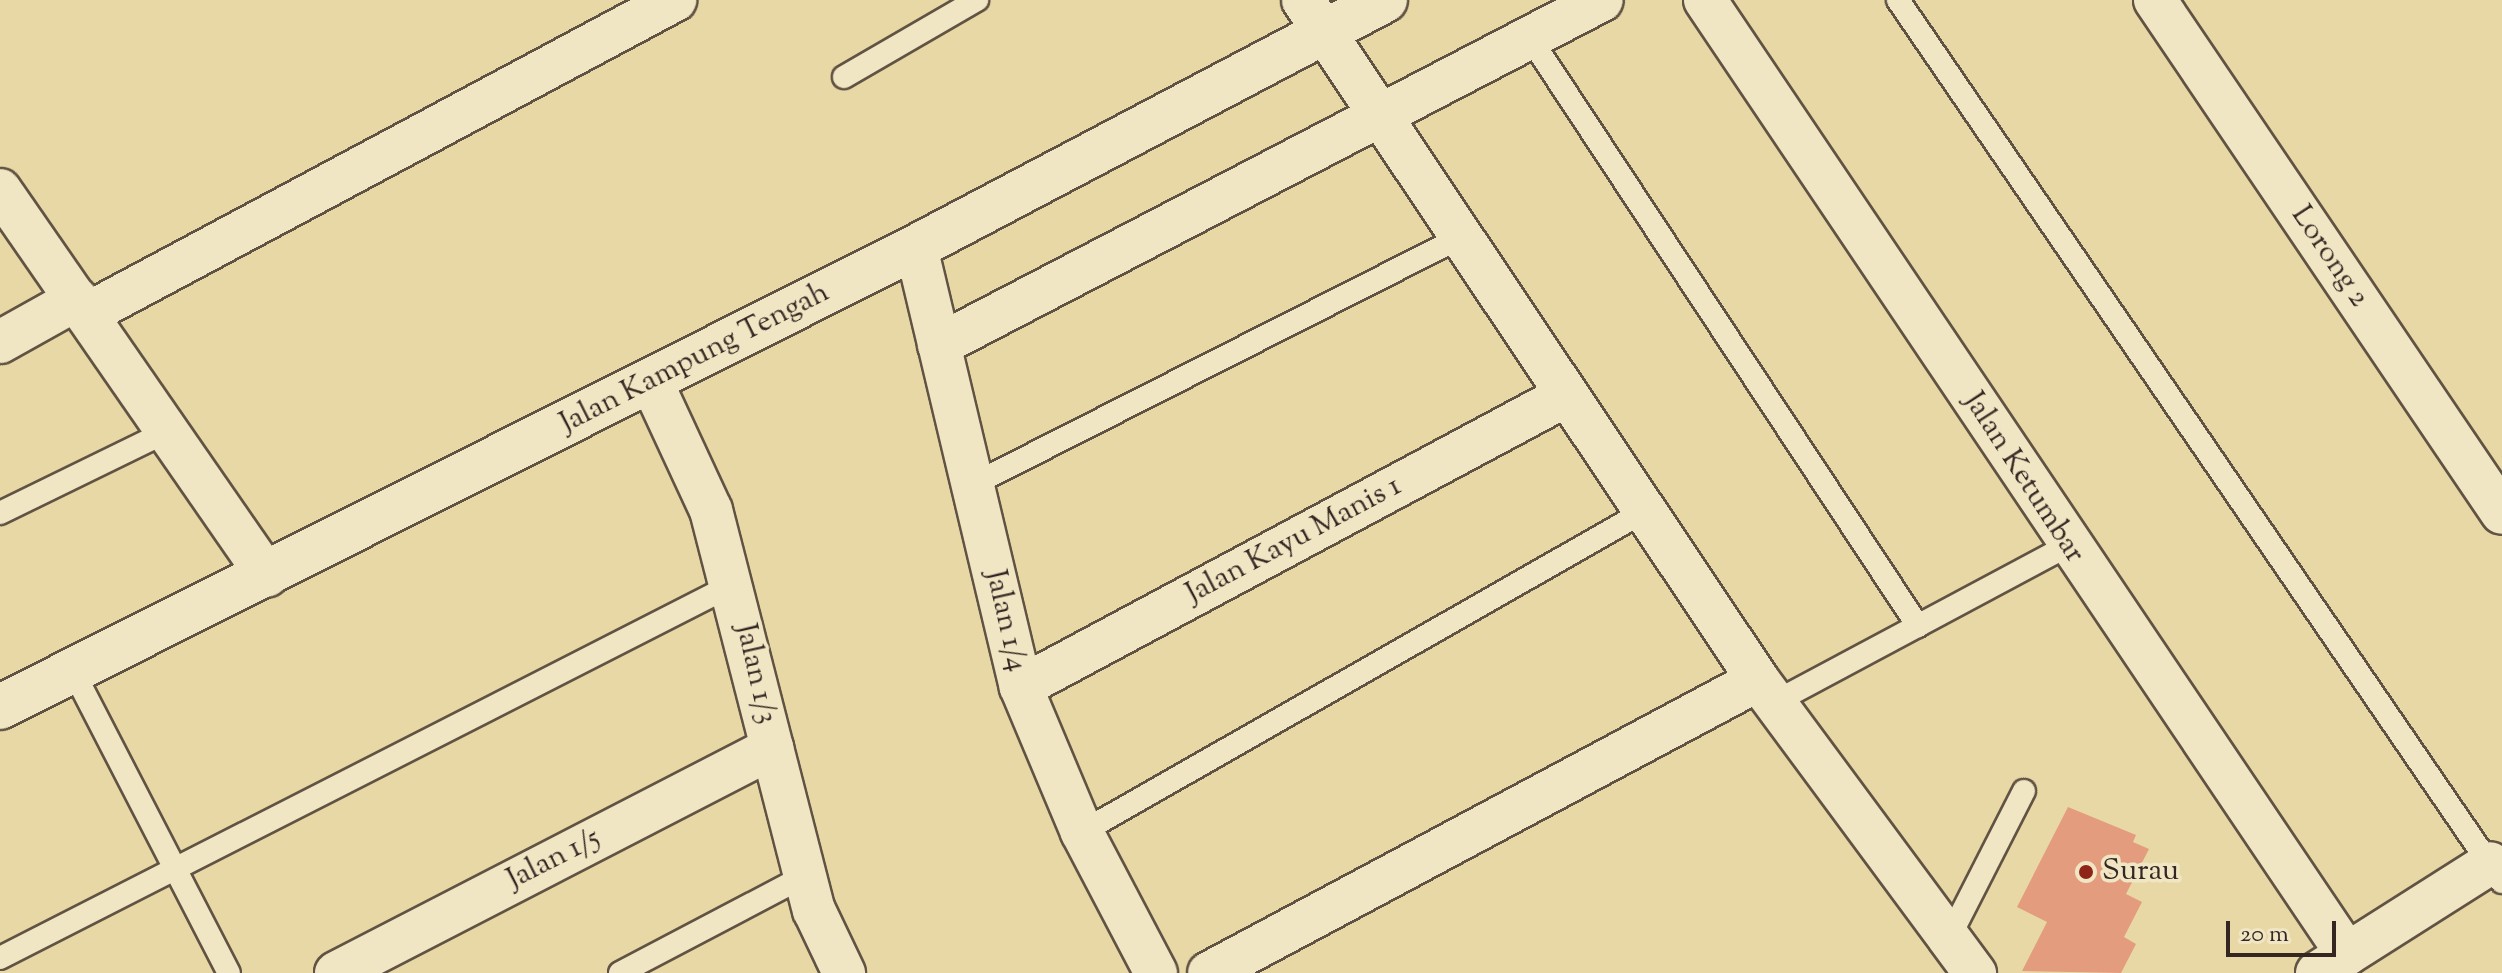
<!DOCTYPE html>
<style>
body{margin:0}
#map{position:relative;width:2502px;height:973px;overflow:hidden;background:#e8d8a5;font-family:"Sorts Mill Goudy",serif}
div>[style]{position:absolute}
.building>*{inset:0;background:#e49c7f}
.roads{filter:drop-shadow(2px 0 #615343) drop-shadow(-2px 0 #615343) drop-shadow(0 2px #615343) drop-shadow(0 -2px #615343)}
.lane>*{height:22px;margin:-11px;padding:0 11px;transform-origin:11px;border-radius:11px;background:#f0e6c4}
.street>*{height:42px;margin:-21px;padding:0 21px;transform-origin:21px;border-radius:21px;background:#f0e6c4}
.secondary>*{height:44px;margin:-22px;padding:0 22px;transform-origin:22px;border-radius:22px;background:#f0e6c4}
.dots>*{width:22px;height:22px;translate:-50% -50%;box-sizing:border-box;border:4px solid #f0e6c4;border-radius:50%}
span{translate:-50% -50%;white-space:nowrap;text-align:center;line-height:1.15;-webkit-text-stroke:7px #f0e6c4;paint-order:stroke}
.street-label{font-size:30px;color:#342722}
.poi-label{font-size:30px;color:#342722}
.left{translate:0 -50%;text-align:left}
.scale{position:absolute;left:2226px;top:921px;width:110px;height:36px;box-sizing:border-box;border:4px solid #342722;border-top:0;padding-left:10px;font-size:24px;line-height:28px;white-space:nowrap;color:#342722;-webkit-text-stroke:6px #f0e6c4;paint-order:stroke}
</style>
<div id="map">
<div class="building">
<div style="clip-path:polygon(2068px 807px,2136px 835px,2133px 842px,2149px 849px,2126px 894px,2142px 902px,2124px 937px,2136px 944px,2121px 973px,2022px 971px,2047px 922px,2017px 907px)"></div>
</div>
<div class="roads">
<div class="lane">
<div style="left:1898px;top:0;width:1069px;rotate:55.6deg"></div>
<div style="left:1532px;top:41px;width:701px;rotate:56.58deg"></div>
<div style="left:844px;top:77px;width:154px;rotate:-30.1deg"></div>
<div style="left:972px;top:485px;width:548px;rotate:-26.89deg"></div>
<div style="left:0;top:513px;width:187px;rotate:-26deg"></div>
<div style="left:72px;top:669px;width:342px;rotate:62.7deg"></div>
<div style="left:1775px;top:702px;width:331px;rotate:-28.1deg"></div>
<div style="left:1082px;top:832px;width:648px;rotate:-29.69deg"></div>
<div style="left:1949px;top:938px;width:165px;rotate:-63deg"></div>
<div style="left:0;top:958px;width:824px;rotate:-27deg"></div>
<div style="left:620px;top:973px;width:209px;rotate:-27.7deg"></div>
</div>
<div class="street">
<div style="left:1303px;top:0;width:818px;rotate:56.21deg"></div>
<div style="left:1758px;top:680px;width:365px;rotate:53.5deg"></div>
<div style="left:1705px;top:0;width:1150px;rotate:56.06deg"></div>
<div style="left:2155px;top:0;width:619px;rotate:55.93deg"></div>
<div style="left:0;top:190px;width:469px;rotate:55.3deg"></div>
<div style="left:916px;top:247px;width:452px;rotate:76.6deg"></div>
<div style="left:1021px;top:687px;width:157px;rotate:67.2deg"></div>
<div style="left:1082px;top:832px;width:159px;rotate:62.3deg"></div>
<div style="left:87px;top:314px;width:667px;rotate:-28.1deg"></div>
<div style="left:0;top:342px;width:88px;rotate:-29.2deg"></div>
<div style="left:939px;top:345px;width:747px;rotate:-27.49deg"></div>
<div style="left:651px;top:381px;width:142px;rotate:65.1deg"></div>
<div style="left:711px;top:510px;width:413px;rotate:75.6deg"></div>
<div style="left:814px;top:910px;width:70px;rotate:64.5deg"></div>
<div style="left:1021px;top:687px;width:619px;rotate:-28.14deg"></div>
<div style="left:336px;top:973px;width:491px;rotate:-27.3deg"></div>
<div style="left:1209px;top:973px;width:622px;rotate:-28.09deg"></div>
<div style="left:2317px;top:973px;width:205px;rotate:-32.4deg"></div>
</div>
<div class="secondary">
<div style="left:0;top:707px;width:1025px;rotate:-26.67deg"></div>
<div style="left:916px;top:247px;width:530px;rotate:-27.77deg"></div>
</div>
</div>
<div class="dots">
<div style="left:2086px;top:872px;background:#8f2418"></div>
</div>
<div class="street-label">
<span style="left:2329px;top:257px;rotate:56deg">Lorong 2</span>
<span style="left:695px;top:359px;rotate:-27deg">Jalan Kampung Tengah</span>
<span style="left:2023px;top:478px;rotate:57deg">Jalan Ketumbar</span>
<span style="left:1294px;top:541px;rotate:-28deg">Jalan Kayu Manis 1</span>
<span style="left:1005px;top:621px;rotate:77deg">Jalan 1/4</span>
<span style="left:755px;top:674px;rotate:77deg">Jalan 1/3</span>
<span style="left:554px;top:860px;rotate:-27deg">Jalan 1/5</span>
</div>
<div class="poi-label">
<span class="left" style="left:2102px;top:872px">Surau</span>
</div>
<div class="scale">20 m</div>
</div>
